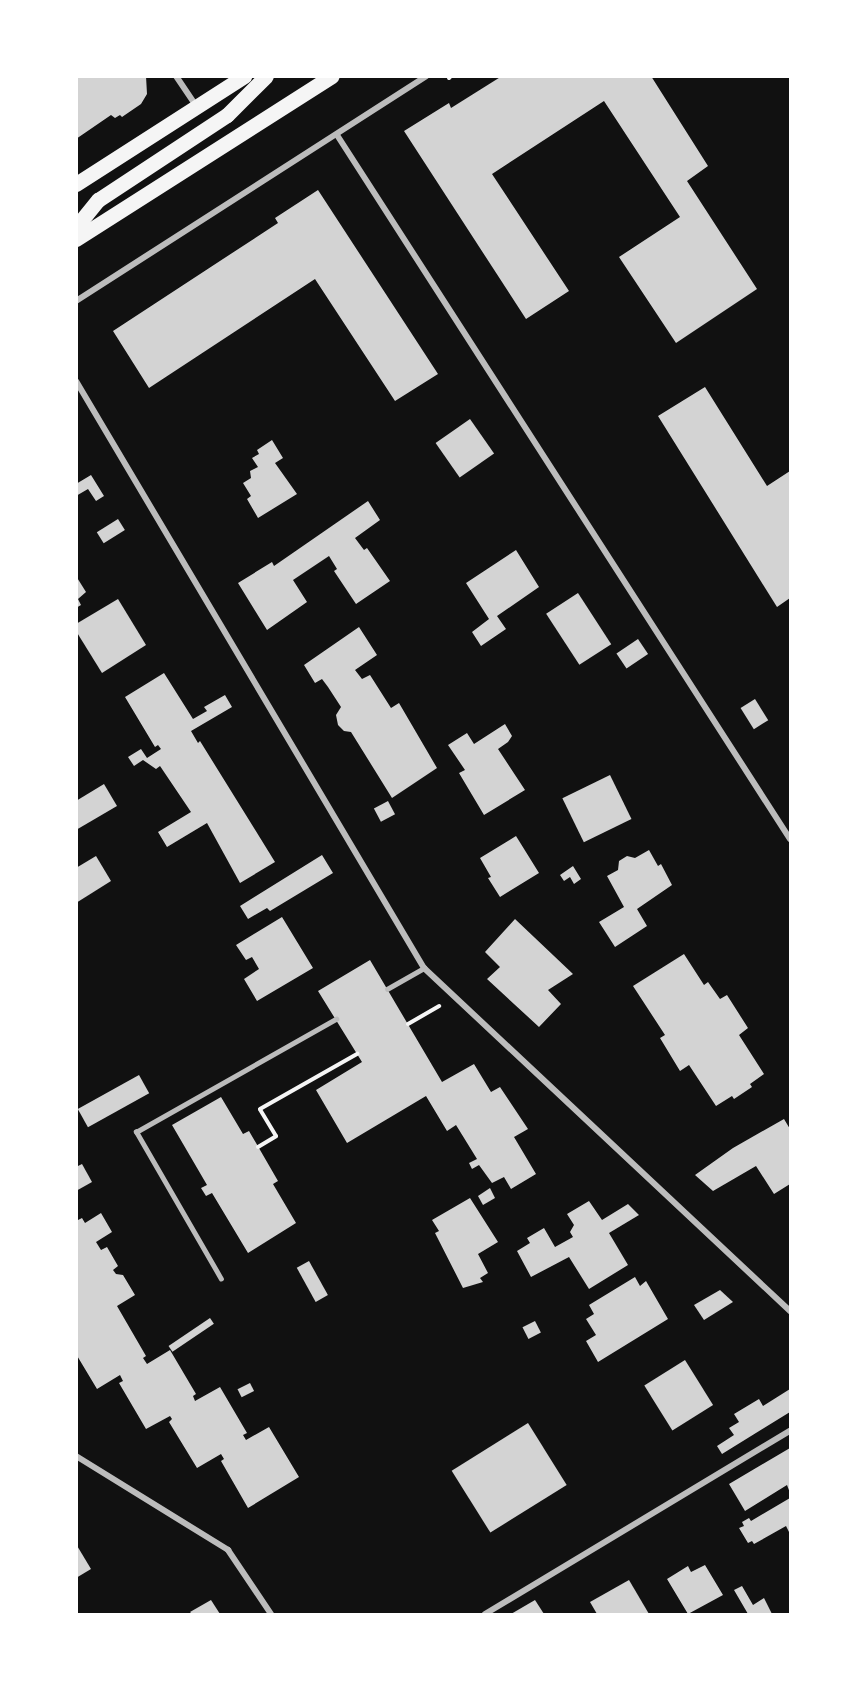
<!DOCTYPE html>
<style>
body{margin:0}
#map{position:relative;width:867px;height:1691px;overflow:hidden;background:#111;font-family:"DM Sans",sans-serif}
div>[style]{position:absolute}
.building>*{inset:0;background:#d3d3d3;transform-origin:0 0}
.path>*{height:4px;margin:-2px;padding:0 2px;transform-origin:2px;border-radius:2px;background:#f5f5f5}
.service>*{height:4.5px;margin:-2.25px;padding:0 2.25px;transform-origin:2.25px;border-radius:2.25px;background:#bcbcbc}
.minor>*{height:6px;margin:-3px;padding:0 3px;transform-origin:3px;border-radius:3px;background:#bcbcbc}
.primary>*{height:15px;margin:-7.5px;padding:0 7.5px;transform-origin:7.5px;border-radius:7.5px;background:#f5f5f5}
span{translate:-50% -50%;white-space:nowrap;text-align:center;line-height:1.15;-webkit-text-stroke:4.5px #fff;paint-order:stroke}
.frame{position:absolute;inset:0;border:78px solid #fff;pointer-events:none}
</style>
<div id="map">
<div class="building">
<div style="clip-path:polygon(76px 76px,146px 76px,147px 94px,141px 104px,122px 117px,120px 115px,115px 118px,111px 115px,76px 139px)"></div>
<div style="clip-path:polygon(502px 76px,651px 76px,708px 166px,687px 181px,757px 289px,676px 343px,619px 257px,680px 217px,604px 101px,492px 174px,569px 291px,526px 319px,404px 131px,449px 103px,451px 108px)"></div>
<div style="clip-path:polygon(318px 190px,438px 374px,395px 401px,315px 279px,149px 388px,113px 331px,278px 223px,275px 218px)"></div>
<div style="clip-path:polygon(705px 387px,767px 486px,790px 471px,790px 598px,777px 607px,658px 416px)"></div>
<div style="left:470px;top:419px;width:42px;height:42px;rotate:55deg"></div>
<div style="clip-path:polygon(272px 440px,283px 458px,275px 463px,297px 494px,258px 518px,247px 499px,251px 496px,243px 483px,251px 478px,250px 471px,258px 467px,252px 458px,259px 454px,257px 450px)"></div>
<div style="clip-path:polygon(91px 475px,104px 496px,96px 501px,88px 489px,76px 496px,76px 484px)"></div>
<div style="clip-path:polygon(368px 501px,380px 520px,355px 538px,364px 550px,367px 548px,390px 581px,356px 604px,334px 571px,337px 569px,329px 556px,293px 580px,307px 602px,267px 630px,238px 583px,272px 562px,274px 566px)"></div>
<div style="left:118px;top:519px;width:13px;height:25px;rotate:58deg"></div>
<div style="clip-path:polygon(516px 550px,539px 587px,497px 616px,506px 629px,481px 646px,472px 632px,489px 619px,466px 583px)"></div>
<div style="clip-path:polygon(76px 576px,86px 592px,78px 599px,81px 605px,76px 608px)"></div>
<div style="left:578px;top:593px;width:61px;height:38px;rotate:57deg"></div>
<div style="clip-path:polygon(118px 599px,146px 645px,102px 673px,76px 631px,76px 624px)"></div>
<div style="clip-path:polygon(359px 627px,377px 655px,355px 670px,362px 679px,370px 675px,391px 708px,399px 703px,437px 768px,392px 798px,351px 732px,344px 731px,338px 725px,336px 715px,341px 707px,328px 687px,322px 679px,315px 683px,304px 665px)"></div>
<div style="left:638px;top:639px;width:18px;height:26px;rotate:56deg"></div>
<div style="clip-path:polygon(164px 673px,193px 719px,207px 711px,204px 707px,225px 695px,232px 707px,191px 731px,198px 743px,200px 741px,275px 862px,240px 883px,207px 823px,167px 847px,158px 832px,191px 812px,160px 766px,156px 769px,143px 760px,134px 766px,128px 757px,141px 749px,147px 758px,161px 749px,158px 745px,155px 747px,125px 697px)"></div>
<div style="left:755px;top:699px;width:25px;height:17px;rotate:58deg"></div>
<div style="clip-path:polygon(505px 724px,512px 736px,508px 742px,498px 749px,525px 790px,484px 815px,459px 773px,465px 770px,448px 745px,467px 733px,474px 744px)"></div>
<div style="left:610px;top:775px;width:49px;height:53px;rotate:64deg"></div>
<div style="clip-path:polygon(104px 784px,117px 806px,76px 830px,76px 801px)"></div>
<div style="left:388px;top:801px;width:15px;height:16px;rotate:62deg"></div>
<div style="clip-path:polygon(516px 836px,539px 873px,500px 897px,488px 878px,491px 877px,480px 858px)"></div>
<div style="clip-path:polygon(649px 850px,658px 866px,661px 864px,672px 885px,637px 909px,647px 926px,615px 947px,599px 922px,624px 907px,607px 876px,618px 870px,619px 861px,627px 856px,635px 858px)"></div>
<div style="clip-path:polygon(322px 855px,333px 873px,270px 911px,267px 908px,248px 919px,240px 906px)"></div>
<div style="clip-path:polygon(96px 856px,111px 881px,76px 903px,76px 868px)"></div>
<div style="clip-path:polygon(573px 866px,581px 879px,574px 884px,570px 877px,564px 881px,560px 875px)"></div>
<div style="clip-path:polygon(282px 917px,313px 968px,257px 1001px,244px 979px,259px 969px,252px 957px,246px 960px,236px 945px)"></div>
<div style="clip-path:polygon(515px 919px,573px 974px,548px 990px,561px 1004px,539px 1027px,487px 979px,500px 967px,485px 952px)"></div>
<div style="clip-path:polygon(684px 954px,704px 985px,708px 982px,720px 999px,727px 995px,748px 1028px,739px 1035px,764px 1074px,750px 1084px,752px 1087px,734px 1099px,732px 1096px,716px 1106px,689px 1065px,680px 1071px,660px 1038px,665px 1035px,633px 986px)"></div>
<div style="clip-path:polygon(370px 960px,442px 1082px,474px 1064px,491px 1092px,500px 1087px,528px 1129px,514px 1137px,536px 1174px,511px 1189px,504px 1177px,492px 1183px,479px 1165px,472px 1169px,469px 1163px,477px 1159px,456px 1125px,447px 1131px,426px 1096px,347px 1143px,316px 1090px,362px 1062px,318px 991px)"></div>
<div style="left:139px;top:1075px;width:21px;height:70px;rotate:61deg"></div>
<div style="clip-path:polygon(221px 1097px,243px 1134px,249px 1131px,278px 1181px,273px 1184px,296px 1223px,248px 1253px,212px 1193px,206px 1196px,201px 1188px,207px 1185px,172px 1125px)"></div>
<div style="clip-path:polygon(784px 1119px,790px 1129px,790px 1184px,774px 1194px,756px 1166px,713px 1191px,695px 1175px,733px 1148px)"></div>
<div style="clip-path:polygon(82px 1164px,92px 1182px,76px 1191px,76px 1167px)"></div>
<div style="clip-path:polygon(490px 1188px,495px 1198px,483px 1205px,478px 1196px)"></div>
<div style="clip-path:polygon(470px 1198px,498px 1242px,478px 1254px,488px 1273px,480px 1278px,483px 1282px,463px 1288px,435px 1233px,439px 1231px,432px 1220px)"></div>
<div style="clip-path:polygon(589px 1201px,602px 1220px,628px 1204px,639px 1215px,609px 1233px,628px 1265px,589px 1289px,569px 1257px,531px 1277px,517px 1251px,530px 1243px,527px 1238px,544px 1228px,555px 1247px,573px 1237px,570px 1232px,574px 1225px,567px 1214px)"></div>
<div style="clip-path:polygon(101px 1213px,112px 1232px,96px 1242px,101px 1250px,107px 1247px,118px 1266px,113px 1270px,116px 1274px,123px 1275px,135px 1295px,117px 1306px,146px 1356px,143px 1358px,147px 1364px,170px 1350px,196px 1394px,193px 1396px,195px 1401px,220px 1387px,247px 1433px,243px 1435px,246px 1440px,269px 1427px,299px 1477px,248px 1508px,221px 1461px,224px 1459px,221px 1454px,197px 1468px,169px 1422px,172px 1419px,170px 1416px,146px 1429px,119px 1383px,123px 1381px,120px 1375px,97px 1389px,76px 1354px,76px 1221px,82px 1218px,85px 1223px)"></div>
<div style="left:309px;top:1261px;width:39px;height:14px;rotate:61deg"></div>
<div style="clip-path:polygon(635px 1277px,640px 1286px,646px 1281px,668px 1319px,598px 1362px,586px 1341px,596px 1335px,586px 1319px,594px 1314px,589px 1305px)"></div>
<div style="clip-path:polygon(720px 1290px,733px 1302px,704px 1320px,694px 1305px)"></div>
<div style="left:210px;top:1318px;width:7px;height:50px;rotate:56deg"></div>
<div style="left:535px;top:1321px;width:13px;height:14px;rotate:63deg"></div>
<div style="left:685px;top:1360px;width:53px;height:48px;rotate:58deg"></div>
<div style="left:250px;top:1383px;width:9px;height:14px;rotate:63deg"></div>
<div style="clip-path:polygon(790px 1389px,790px 1412px,722px 1454px,717px 1446px,734px 1435px,729px 1428px,739px 1422px,734px 1414px,759px 1399px,763px 1406px)"></div>
<div style="left:528px;top:1423px;width:73px;height:90px;rotate:58deg"></div>
<div style="clip-path:polygon(790px 1448px,790px 1493px,787px 1485px,745px 1511px,729px 1484px)"></div>
<div style="clip-path:polygon(790px 1498px,790px 1534px,786px 1526px,754px 1544px,752px 1541px,748px 1543px,739px 1528px,744px 1526px,742px 1522px,749px 1518px,751px 1521px)"></div>
<div style="clip-path:polygon(76px 1544px,91px 1569px,76px 1578px)"></div>
<div style="clip-path:polygon(705px 1565px,723px 1595px,688px 1614px,667px 1579px,688px 1566px,691px 1572px)"></div>
<div style="clip-path:polygon(629px 1580px,649px 1614px,597px 1614px,590px 1602px)"></div>
<div style="clip-path:polygon(742px 1586px,753px 1605px,764px 1598px,772px 1614px,748px 1614px,734px 1590px)"></div>
<div style="clip-path:polygon(211px 1600px,220px 1614px,192px 1614px,190px 1612px)"></div>
<div style="clip-path:polygon(535px 1600px,544px 1614px,511px 1614px)"></div>
</div>
<div class="path">
<div style="left:449px;top:78px;width:3px;rotate:-45deg"></div>
<div style="left:408px;top:1024px;width:36px;rotate:-30deg"></div>
<div style="left:258px;top:1147px;width:21px;rotate:-31deg"></div>
<div style="left:276px;top:1136px;width:31px;rotate:-121deg"></div>
<div style="left:260px;top:1109px;width:112px;rotate:-29.6deg"></div>
</div>
<div class="service">
<div style="left:387px;top:989px;width:43px;rotate:-29.6deg"></div>
<div style="left:221px;top:1279px;width:170px;rotate:-120deg"></div>
<div style="left:136px;top:1132px;width:230px;rotate:-29.5deg"></div>
</div>
<div class="minor">
<div style="left:176px;top:76px;width:36px;rotate:56deg"></div>
<div style="left:337px;top:135px;width:837px;rotate:57.24deg"></div>
<div style="left:76px;top:301px;width:416px;rotate:-32.7deg"></div>
<div style="left:76px;top:381px;width:682px;rotate:59.34deg"></div>
<div style="left:424px;top:968px;width:502px;rotate:43.14deg"></div>
<div style="left:76px;top:1456px;width:179px;rotate:31.7deg"></div>
<div style="left:228px;top:1550px;width:77px;rotate:56.1deg"></div>
<div style="left:485px;top:1614px;width:356px;rotate:-31deg"></div>
</div>
<div class="primary">
<div style="left:76px;top:184px;width:200px;rotate:-32.7deg"></div>
<div style="left:76px;top:227px;width:35px;rotate:-51deg"></div>
<div style="left:98px;top:200px;width:154px;rotate:-33.4deg"></div>
<div style="left:227px;top:115px;width:55px;rotate:-45deg"></div>
<div style="left:76px;top:239px;width:303px;rotate:-32.5deg"></div>
</div>
<div class="frame"></div>
</div>
